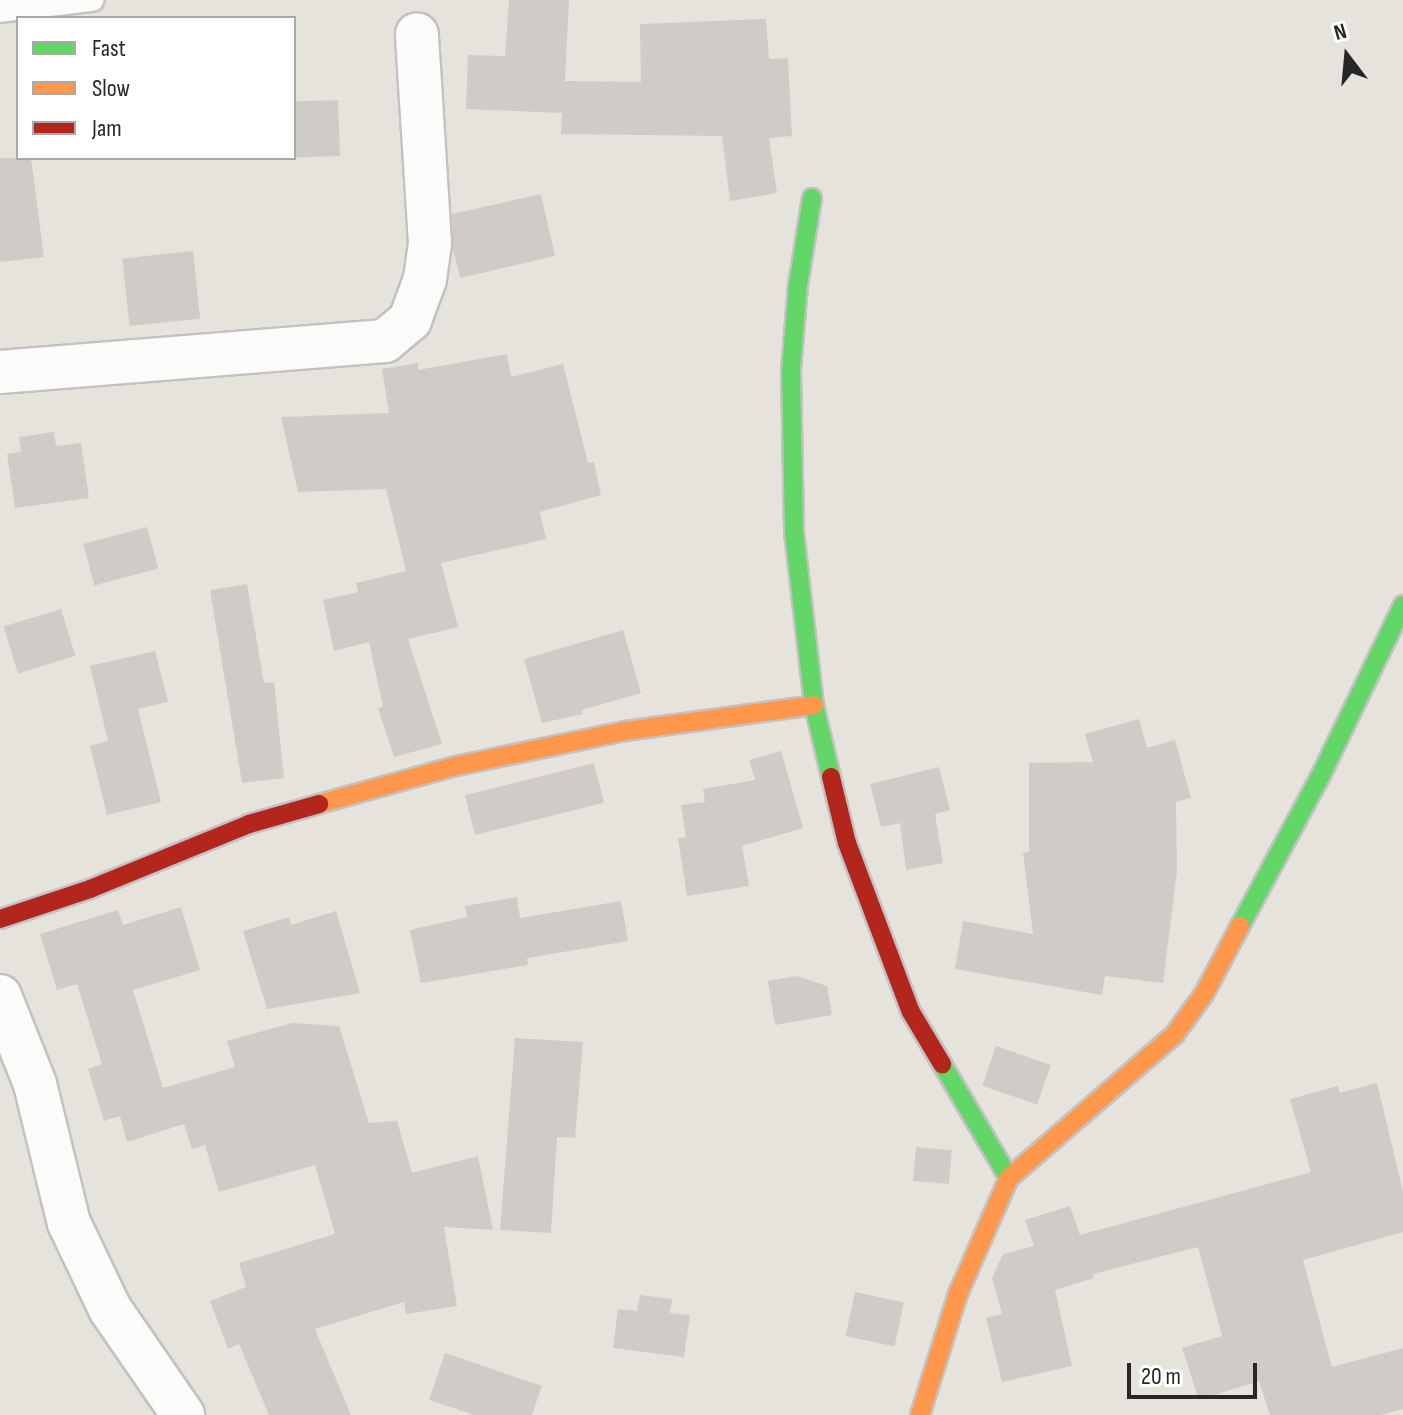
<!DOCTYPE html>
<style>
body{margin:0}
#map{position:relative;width:1403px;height:1415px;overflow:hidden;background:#e6e3dc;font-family:"Sofia Sans Condensed",sans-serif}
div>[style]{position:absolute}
.building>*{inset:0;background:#cfccc7;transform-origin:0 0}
.roads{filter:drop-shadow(2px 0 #c3c2c2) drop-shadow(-2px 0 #c3c2c2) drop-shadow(0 2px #c3c2c2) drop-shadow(0 -2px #c3c2c2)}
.lane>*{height:22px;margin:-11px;padding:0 11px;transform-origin:11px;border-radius:11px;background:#fbfbfa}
.street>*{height:42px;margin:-21px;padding:0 21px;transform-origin:21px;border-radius:21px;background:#fbfbfa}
.fast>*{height:18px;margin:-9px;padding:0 9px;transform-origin:9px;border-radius:9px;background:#63d668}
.slow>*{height:18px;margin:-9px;padding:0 9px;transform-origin:9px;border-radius:9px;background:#ff974d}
.jam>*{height:18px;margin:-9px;padding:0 9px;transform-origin:9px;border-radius:9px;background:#b3261e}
span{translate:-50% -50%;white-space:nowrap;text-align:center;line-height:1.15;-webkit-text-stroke:7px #fff;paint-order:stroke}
.legend{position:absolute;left:16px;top:16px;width:280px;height:144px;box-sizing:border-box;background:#fff;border:2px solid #a9a9a9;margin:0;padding:10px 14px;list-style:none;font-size:24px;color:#272727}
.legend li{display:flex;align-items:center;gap:16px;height:40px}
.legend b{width:40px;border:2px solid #a9a9a9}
.north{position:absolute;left:1307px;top:16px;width:80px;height:80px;-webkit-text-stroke:6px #fff;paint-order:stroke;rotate:344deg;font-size:22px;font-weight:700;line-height:32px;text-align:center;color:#272727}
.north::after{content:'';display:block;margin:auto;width:28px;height:36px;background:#272727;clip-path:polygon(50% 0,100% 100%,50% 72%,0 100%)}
.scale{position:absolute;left:1127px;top:1363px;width:130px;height:36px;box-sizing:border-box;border:4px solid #272727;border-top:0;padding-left:10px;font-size:24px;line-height:28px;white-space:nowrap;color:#272727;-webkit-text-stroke:6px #fff;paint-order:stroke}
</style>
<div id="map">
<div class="building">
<div style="clip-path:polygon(509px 0,569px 0,565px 81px,641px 82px,640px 24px,766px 19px,769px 59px,788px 58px,792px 136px,769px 138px,777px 193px,730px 201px,722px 136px,561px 134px,562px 113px,466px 109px,468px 55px,505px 56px)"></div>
<div style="left:338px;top:100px;width:56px;height:44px;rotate:88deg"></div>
<div style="clip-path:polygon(0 158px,31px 158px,44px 257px,0 262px)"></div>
<div style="clip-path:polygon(541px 194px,555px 256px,460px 278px,453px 249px,452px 214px)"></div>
<div style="left:193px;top:251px;width:68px;height:71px;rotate:84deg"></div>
<div style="clip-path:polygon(507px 354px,511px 377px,563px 364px,588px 463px,594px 462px,601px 495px,540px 512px,546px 539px,441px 563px,458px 627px,408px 639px,442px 744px,394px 757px,378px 708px,383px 707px,369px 642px,334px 651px,323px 600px,358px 592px,356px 583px,406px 571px,386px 489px,298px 492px,281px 417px,389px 413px,382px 369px,418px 363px,418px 370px)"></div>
<div style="clip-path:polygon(54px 432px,56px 446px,81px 443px,89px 498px,15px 508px,7px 454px,21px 452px,19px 437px)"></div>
<div style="left:147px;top:527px;width:43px;height:66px;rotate:75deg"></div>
<div style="clip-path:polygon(247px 584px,264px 683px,274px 682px,284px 778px,242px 783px,210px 590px)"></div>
<div style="left:61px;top:609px;width:49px;height:60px;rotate:73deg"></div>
<div style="clip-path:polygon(623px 630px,641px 693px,582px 710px,583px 714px,542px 723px,524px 659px)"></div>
<div style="clip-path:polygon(155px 651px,168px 702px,138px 709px,161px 802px,107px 815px,90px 746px,108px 741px,90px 666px)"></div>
<div style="clip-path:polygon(1139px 719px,1147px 748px,1175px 740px,1191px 798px,1176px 802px,1177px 871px,1163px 983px,1105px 976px,1102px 995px,955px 969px,963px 921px,1033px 934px,1023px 853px,1029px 852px,1029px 763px,1093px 762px,1085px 734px)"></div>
<div style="clip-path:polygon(781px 751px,803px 828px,742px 846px,749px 886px,687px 896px,678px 838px,686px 837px,681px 805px,705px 802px,703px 789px,755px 780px,749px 760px)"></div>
<div style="left:594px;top:763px;width:41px;height:133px;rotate:76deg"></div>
<div style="clip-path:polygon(939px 767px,950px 810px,935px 814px,943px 863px,906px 870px,900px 823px,881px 827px,870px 784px)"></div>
<div style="clip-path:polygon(517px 897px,520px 918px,621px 901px,628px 941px,527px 958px,528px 965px,421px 983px,410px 930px,467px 917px,465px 906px)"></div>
<div style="clip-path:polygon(181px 907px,200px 970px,133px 990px,163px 1088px,235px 1067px,227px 1041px,292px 1023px,339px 1026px,369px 1123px,397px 1121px,412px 1173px,478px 1156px,493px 1230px,444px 1227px,457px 1306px,406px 1314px,404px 1302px,315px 1329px,351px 1415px,269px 1415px,239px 1344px,228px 1349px,210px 1301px,246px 1287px,239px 1263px,335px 1234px,315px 1165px,219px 1192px,205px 1145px,192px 1149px,184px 1124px,127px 1142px,120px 1116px,104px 1121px,88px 1069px,102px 1064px,77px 984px,57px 990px,40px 934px,118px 910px,123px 925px)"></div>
<div style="clip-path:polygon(336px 911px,360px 993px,267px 1009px,243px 931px,289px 917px,291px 925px)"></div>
<div style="clip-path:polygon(797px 976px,827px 986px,832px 1015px,775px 1025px,768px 981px)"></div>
<div style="clip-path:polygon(515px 1038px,583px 1042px,575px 1138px,557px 1137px,551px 1233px,500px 1230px)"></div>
<div style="left:996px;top:1046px;width:58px;height:42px;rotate:19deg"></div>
<div style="clip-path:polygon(1377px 1083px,1403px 1191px,1403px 1232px,1303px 1260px,1332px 1367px,1403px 1348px,1403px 1409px,1381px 1415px,1270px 1415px,1259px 1381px,1199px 1400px,1182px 1348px,1222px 1336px,1198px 1247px,1093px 1274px,1094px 1278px,1055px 1290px,1072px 1366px,1002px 1382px,986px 1318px,1002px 1314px,992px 1278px,1003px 1254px,1034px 1246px,1025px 1220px,1070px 1206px,1080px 1235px,1311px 1172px,1290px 1099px,1338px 1086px,1340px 1093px)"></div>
<div style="left:916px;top:1147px;width:36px;height:34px;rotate:5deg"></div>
<div style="left:855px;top:1292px;width:50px;height:45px;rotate:12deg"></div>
<div style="clip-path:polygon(640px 1295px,672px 1299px,670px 1313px,690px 1315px,684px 1357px,613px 1348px,618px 1309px,637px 1311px)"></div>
<div style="clip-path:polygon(445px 1353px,542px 1386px,532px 1415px,474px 1415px,429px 1400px)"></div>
</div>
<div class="roads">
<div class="lane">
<div style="left:0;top:11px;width:93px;rotate:-6.8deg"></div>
</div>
<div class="street">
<div style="left:0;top:372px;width:386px;rotate:-4.6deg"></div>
<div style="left:385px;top:341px;width:33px;rotate:-40deg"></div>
<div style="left:410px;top:320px;width:44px;rotate:-69.9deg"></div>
<div style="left:425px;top:279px;width:36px;rotate:-82deg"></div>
<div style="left:430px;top:243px;width:209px;rotate:-93.6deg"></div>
<div style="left:0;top:996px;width:95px;rotate:68.3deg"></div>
<div style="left:35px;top:1084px;width:143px;rotate:76.3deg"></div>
<div style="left:69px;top:1223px;width:95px;rotate:64.5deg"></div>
<div style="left:110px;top:1309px;width:129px;rotate:55.4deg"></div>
</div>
<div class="fast">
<div style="left:812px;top:198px;width:88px;rotate:99.1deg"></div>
<div style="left:798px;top:285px;width:86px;rotate:94.7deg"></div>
<div style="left:791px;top:371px;width:161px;rotate:88.9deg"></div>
<div style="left:794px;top:532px;width:174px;rotate:83.4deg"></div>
<div style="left:814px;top:705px;width:74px;rotate:76.7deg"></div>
<div style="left:1240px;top:926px;width:169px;rotate:-61.8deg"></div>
<div style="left:1320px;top:777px;width:191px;rotate:-64.2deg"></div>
<div style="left:942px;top:1064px;width:132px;rotate:59.6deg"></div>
</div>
<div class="slow">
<div style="left:319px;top:804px;width:142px;rotate:-15.5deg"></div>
<div style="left:456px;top:766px;width:173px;rotate:-11.7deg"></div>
<div style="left:625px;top:731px;width:191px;rotate:-7.8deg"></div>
<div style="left:920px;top:1415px;width:127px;rotate:-72.6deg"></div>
<div style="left:958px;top:1294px;width:127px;rotate:-66.3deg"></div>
<div style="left:1009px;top:1178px;width:220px;rotate:-40.9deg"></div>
<div style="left:1175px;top:1034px;width:49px;rotate:-54.1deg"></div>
<div style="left:1204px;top:994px;width:77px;rotate:-62.1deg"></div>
</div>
<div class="jam">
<div style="left:831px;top:777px;width:68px;rotate:76.4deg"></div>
<div style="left:847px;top:843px;width:181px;rotate:69.3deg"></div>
<div style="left:911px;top:1012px;width:61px;rotate:59.2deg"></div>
<div style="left:0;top:919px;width:95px;rotate:-18.4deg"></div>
<div style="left:90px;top:889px;width:172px;rotate:-22.2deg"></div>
<div style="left:249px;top:824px;width:73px;rotate:-15.9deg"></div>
</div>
</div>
<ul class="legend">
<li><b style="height:10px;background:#63d668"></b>Fast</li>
<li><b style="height:10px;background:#ff974d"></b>Slow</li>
<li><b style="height:10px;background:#b3261e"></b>Jam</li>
</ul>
<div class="north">N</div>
<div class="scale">20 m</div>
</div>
